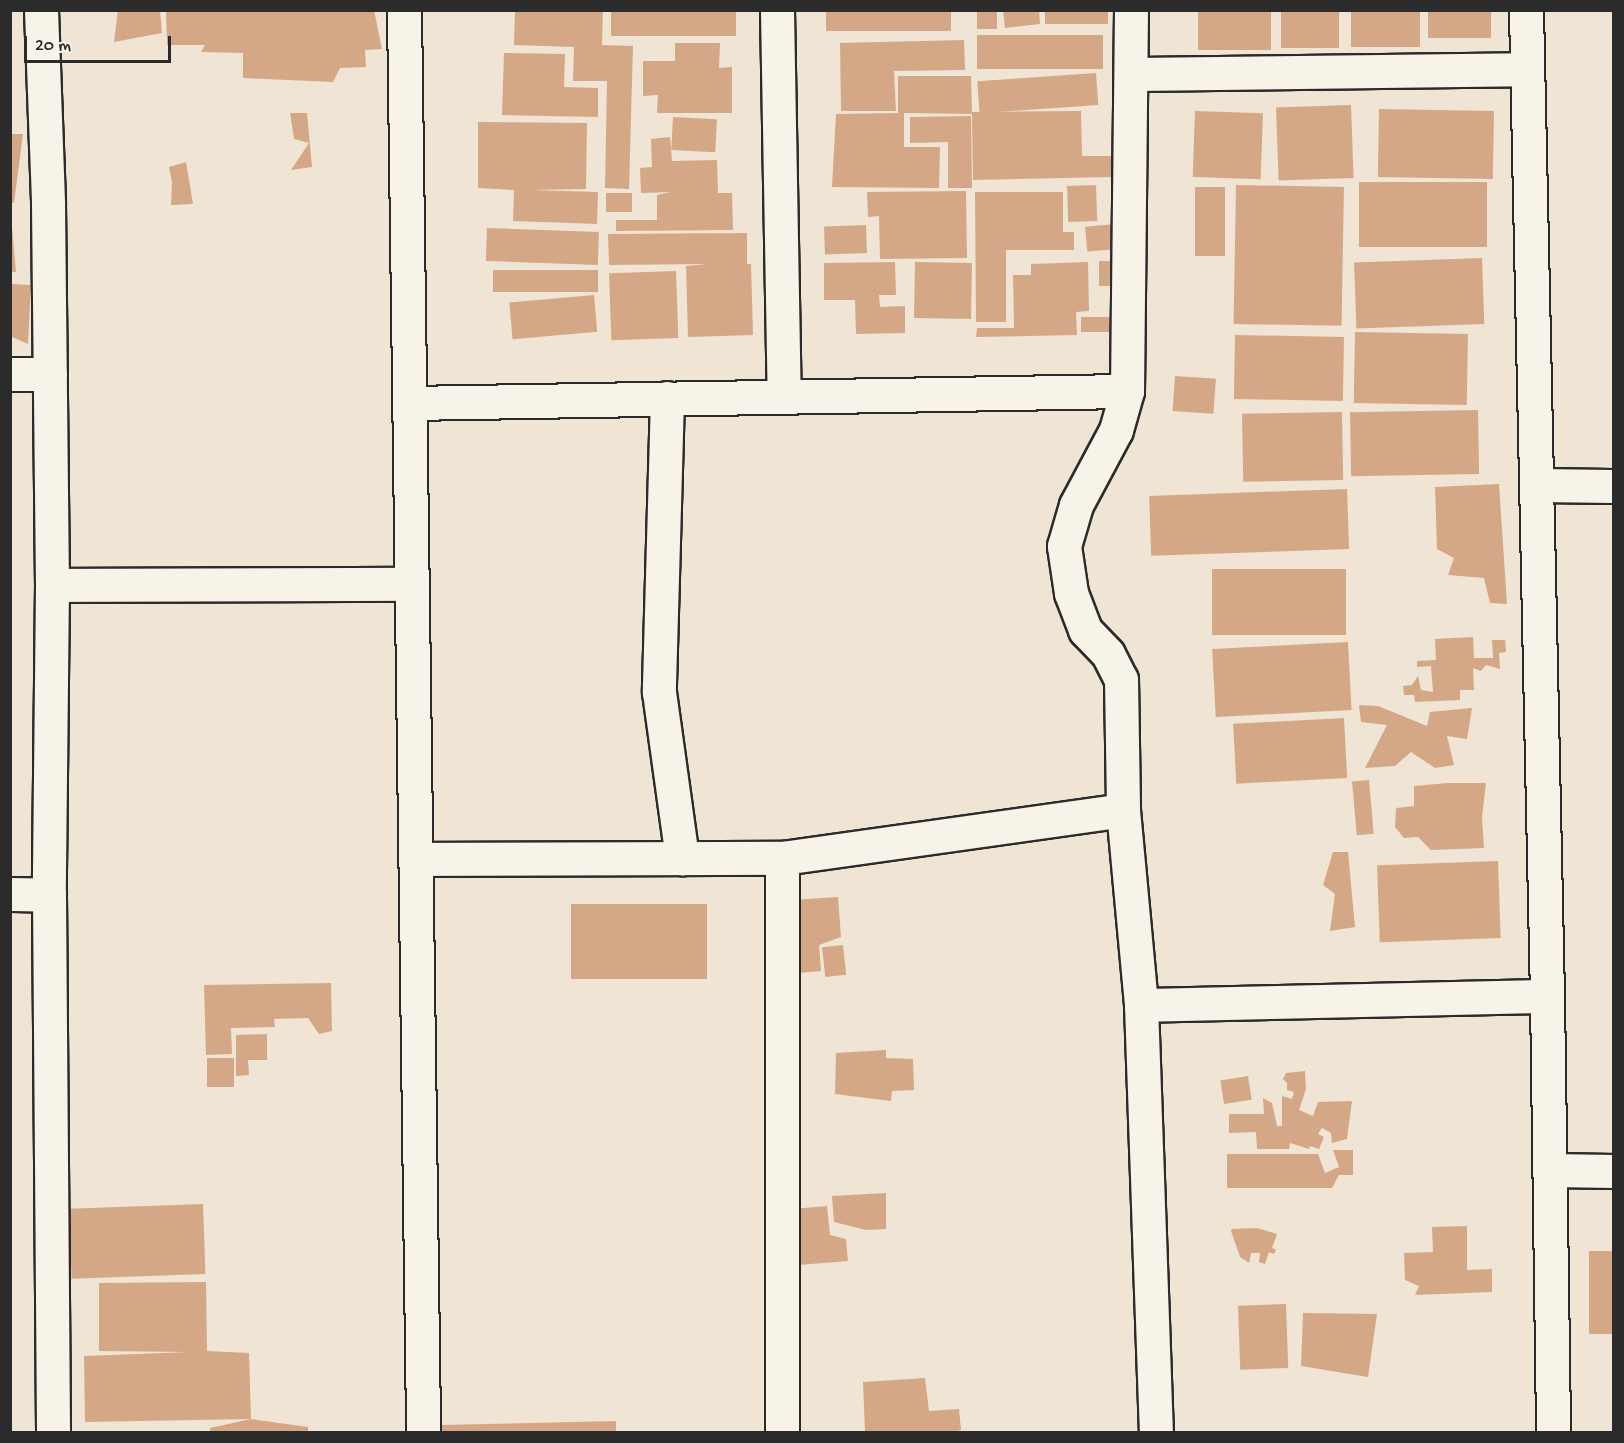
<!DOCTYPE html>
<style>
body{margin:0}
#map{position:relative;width:1624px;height:1443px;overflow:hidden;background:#f0e4d4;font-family:"Gochi Hand",sans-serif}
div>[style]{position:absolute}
.building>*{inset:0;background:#d4a886;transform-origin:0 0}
.roads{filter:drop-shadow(2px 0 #2b2b2b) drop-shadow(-2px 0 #2b2b2b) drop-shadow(0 2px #2b2b2b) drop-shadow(0 -2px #2b2b2b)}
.minor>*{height:33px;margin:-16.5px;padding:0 16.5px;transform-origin:16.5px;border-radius:16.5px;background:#f7f3e8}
span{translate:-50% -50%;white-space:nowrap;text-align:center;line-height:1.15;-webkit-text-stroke:4.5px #f7f3e8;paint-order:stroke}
.frame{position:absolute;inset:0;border:12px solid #2b2b2b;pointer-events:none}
.scale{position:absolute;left:24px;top:36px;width:147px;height:27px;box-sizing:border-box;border:3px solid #2b2b2b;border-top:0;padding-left:8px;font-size:18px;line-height:21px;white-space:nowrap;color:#2b2b2b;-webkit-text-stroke:4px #f7f3e8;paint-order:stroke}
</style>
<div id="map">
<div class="building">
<div style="clip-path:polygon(118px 10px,160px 10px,162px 33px,114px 42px)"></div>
<div style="clip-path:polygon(166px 10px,374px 10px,382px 49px,365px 50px,366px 67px,340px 68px,333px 82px,243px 78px,243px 53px,201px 52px,205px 45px,167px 45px)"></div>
<div style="clip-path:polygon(515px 10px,603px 10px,602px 45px,633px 46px,629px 189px,605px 188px,607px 81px,573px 81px,574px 47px,514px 45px)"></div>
<div style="left:611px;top:10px;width:125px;height:26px"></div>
<div style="left:826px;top:10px;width:125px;height:21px"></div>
<div style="left:977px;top:10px;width:20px;height:19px"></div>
<div style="clip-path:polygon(1003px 10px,1039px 10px,1040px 24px,1005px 28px)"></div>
<div style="left:1045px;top:10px;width:63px;height:14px"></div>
<div style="left:1198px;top:10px;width:73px;height:40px"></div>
<div style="left:1281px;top:10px;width:58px;height:38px"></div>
<div style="left:1351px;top:10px;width:69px;height:37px"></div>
<div style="left:1428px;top:10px;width:63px;height:28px"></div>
<div style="left:977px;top:35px;width:126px;height:34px"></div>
<div style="clip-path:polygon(964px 40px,965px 70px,894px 71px,896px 111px,841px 111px,840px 43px)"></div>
<div style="clip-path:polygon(675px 43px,720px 43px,719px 68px,732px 67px,732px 113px,657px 113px,658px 95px,643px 96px,643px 61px,675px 61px)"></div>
<div style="clip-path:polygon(504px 53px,565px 54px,564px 87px,598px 88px,598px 117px,502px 115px)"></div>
<div style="left:1096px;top:73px;width:32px;height:119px;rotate:86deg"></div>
<div style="clip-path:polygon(898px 76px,971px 76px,972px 112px,1081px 111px,1082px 156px,1113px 156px,1113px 177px,973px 180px,972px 114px,904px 113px,904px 147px,940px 147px,939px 188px,832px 187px,836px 114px,898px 113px)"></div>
<div style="left:1351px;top:105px;width:73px;height:75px;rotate:88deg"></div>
<div style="left:1379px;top:109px;width:115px;height:68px;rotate:1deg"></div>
<div style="left:1195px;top:111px;width:68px;height:66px;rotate:2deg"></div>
<div style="clip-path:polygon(290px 113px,307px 113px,312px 167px,291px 170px,309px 143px,294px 139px)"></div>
<div style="clip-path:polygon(971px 116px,972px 188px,948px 188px,948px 142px,910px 143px,910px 117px)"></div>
<div style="left:673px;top:117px;width:44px;height:33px;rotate:3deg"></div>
<div style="clip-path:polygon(478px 122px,587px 123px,586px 189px,530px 190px,598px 192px,597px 224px,513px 221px,514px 190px,478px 188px)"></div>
<div style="clip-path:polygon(10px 134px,23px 134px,14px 203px,10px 202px)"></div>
<div style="clip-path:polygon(670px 137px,672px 161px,717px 160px,718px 193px,732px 193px,733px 230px,616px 231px,616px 220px,657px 220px,657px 195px,671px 192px,641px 193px,640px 168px,652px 167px,651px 139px)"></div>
<div style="clip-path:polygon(186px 162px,193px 204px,171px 205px,172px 182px,169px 167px)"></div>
<div style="left:1487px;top:182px;width:65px;height:128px;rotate:90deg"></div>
<div style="left:1096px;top:185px;width:36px;height:29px;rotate:88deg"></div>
<div style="left:1236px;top:185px;width:108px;height:139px;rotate:1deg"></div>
<div style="left:1195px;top:187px;width:30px;height:69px"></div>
<div style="clip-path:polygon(966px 191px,967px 258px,880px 259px,879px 216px,868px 217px,867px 192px)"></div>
<div style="clip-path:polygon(975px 192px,1063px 192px,1063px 232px,1074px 232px,1074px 250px,1006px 250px,1006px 322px,976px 322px)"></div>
<div style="left:606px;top:193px;width:26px;height:19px"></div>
<div style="clip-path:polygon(10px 204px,16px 272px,10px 272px)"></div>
<div style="left:1116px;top:224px;width:25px;height:31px;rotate:85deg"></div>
<div style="left:866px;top:225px;width:28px;height:42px;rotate:88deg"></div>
<div style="left:487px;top:228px;width:112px;height:33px;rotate:2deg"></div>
<div style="clip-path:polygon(747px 233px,747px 264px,751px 264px,753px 335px,688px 337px,686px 266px,707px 264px,609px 265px,608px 234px)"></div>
<div style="left:1482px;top:258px;width:66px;height:128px;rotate:88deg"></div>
<div style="left:1099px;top:261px;width:19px;height:25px"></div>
<div style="clip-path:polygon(895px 262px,896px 295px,879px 295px,880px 307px,905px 306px,905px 333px,856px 334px,855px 300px,824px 300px,824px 263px)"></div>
<div style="left:915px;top:262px;width:57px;height:56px;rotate:1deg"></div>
<div style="clip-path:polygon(1088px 262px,1089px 311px,1076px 312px,1077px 335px,976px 337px,977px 328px,1014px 328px,1013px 275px,1031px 275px,1031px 264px)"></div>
<div style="left:493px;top:270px;width:105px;height:22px"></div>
<div style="left:676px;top:271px;width:67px;height:67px;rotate:88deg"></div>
<div style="clip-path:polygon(10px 284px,31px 285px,28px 344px,10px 336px)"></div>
<div style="left:594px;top:295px;width:37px;height:85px;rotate:85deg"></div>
<div style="left:1116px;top:317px;width:15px;height:35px;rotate:90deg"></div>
<div style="left:1355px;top:332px;width:113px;height:71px;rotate:1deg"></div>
<div style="left:1235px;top:335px;width:109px;height:64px;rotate:1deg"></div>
<div style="left:1175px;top:376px;width:41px;height:35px;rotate:4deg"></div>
<div style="left:1478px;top:410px;width:64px;height:128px;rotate:89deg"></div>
<div style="left:1342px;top:412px;width:68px;height:100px;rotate:89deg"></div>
<div style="clip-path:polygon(1499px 484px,1507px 604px,1490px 603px,1484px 578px,1448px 575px,1454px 558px,1437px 549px,1435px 487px)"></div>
<div style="left:1347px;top:489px;width:60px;height:198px;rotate:88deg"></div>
<div style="left:1212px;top:569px;width:134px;height:66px"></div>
<div style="clip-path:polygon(1473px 637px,1474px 658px,1493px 658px,1492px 640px,1505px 640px,1506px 652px,1499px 653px,1500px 669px,1486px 665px,1481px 671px,1473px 668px,1474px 690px,1460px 690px,1460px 700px,1415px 702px,1414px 695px,1404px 695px,1403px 686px,1412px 685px,1418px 676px,1421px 690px,1433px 692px,1431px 666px,1417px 667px,1417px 661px,1436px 660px,1435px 639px)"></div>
<div style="left:1348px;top:642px;width:68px;height:136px;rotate:87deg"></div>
<div style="clip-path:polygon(1359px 705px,1378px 706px,1427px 726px,1430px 712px,1472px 708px,1467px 739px,1447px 736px,1454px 765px,1435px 768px,1411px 752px,1395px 766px,1365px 768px,1387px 725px,1361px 722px)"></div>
<div style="left:1344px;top:718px;width:60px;height:111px;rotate:87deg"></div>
<div style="left:1369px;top:780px;width:54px;height:17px;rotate:85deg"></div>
<div style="clip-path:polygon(1448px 783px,1486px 783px,1482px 817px,1484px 848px,1431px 850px,1418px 837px,1404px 838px,1395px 827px,1396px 808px,1414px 806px,1414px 786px)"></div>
<div style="clip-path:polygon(1333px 852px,1348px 852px,1355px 927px,1330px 931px,1335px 894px,1323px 885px)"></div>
<div style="left:1498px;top:861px;width:77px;height:121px;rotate:88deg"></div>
<div style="clip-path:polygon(838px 897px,841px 937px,819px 945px,821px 971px,798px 973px,792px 900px)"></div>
<div style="left:571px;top:904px;width:136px;height:75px"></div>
<div style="left:843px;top:945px;width:30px;height:21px;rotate:84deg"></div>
<div style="clip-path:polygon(331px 983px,332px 1031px,319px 1034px,308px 1018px,274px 1019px,275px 1027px,231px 1028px,232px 1054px,206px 1055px,204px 985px)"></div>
<div style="clip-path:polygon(267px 1034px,267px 1060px,248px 1060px,249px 1075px,236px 1076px,236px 1035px)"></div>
<div style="clip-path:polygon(886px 1050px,886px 1058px,913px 1059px,914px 1090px,892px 1091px,891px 1101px,835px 1094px,836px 1053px)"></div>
<div style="left:207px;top:1058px;width:27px;height:29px"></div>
<div style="clip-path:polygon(1305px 1071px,1306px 1089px,1299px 1110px,1313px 1116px,1318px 1102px,1352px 1101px,1347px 1139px,1332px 1143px,1331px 1133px,1322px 1128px,1318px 1134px,1324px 1137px,1319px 1149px,1310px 1146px,1309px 1149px,1290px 1143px,1289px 1149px,1257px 1149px,1256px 1132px,1229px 1133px,1229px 1114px,1264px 1114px,1263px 1098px,1272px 1103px,1277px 1126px,1282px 1126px,1282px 1096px,1292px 1099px,1294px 1092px,1287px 1090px,1287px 1083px,1283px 1079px,1286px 1073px)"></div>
<div style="left:1248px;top:1076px;width:24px;height:28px;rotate:81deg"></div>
<div style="clip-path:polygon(1333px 1150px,1353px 1150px,1353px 1175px,1339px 1175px,1332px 1188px,1227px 1188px,1227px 1154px,1318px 1154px,1325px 1173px,1339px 1167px)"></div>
<div style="clip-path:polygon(886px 1193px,886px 1229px,866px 1230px,834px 1222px,832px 1196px)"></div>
<div style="left:203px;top:1204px;width:70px;height:134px;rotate:88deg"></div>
<div style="clip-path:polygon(827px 1206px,830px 1235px,846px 1239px,848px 1261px,798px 1265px,792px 1209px)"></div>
<div style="clip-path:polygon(1467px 1226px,1467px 1270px,1492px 1269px,1492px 1292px,1415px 1295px,1419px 1286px,1405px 1280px,1404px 1253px,1433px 1252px,1432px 1227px)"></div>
<div style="clip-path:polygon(1257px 1228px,1277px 1234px,1272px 1248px,1276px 1250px,1274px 1254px,1269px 1252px,1265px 1264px,1259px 1262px,1260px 1253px,1251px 1253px,1249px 1263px,1240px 1257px,1231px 1231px,1232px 1229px)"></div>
<div style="left:1589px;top:1251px;width:25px;height:83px"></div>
<div style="clip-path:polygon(206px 1282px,207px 1351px,249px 1353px,251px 1419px,85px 1422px,84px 1356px,189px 1352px,99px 1351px,99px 1283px)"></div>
<div style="left:1286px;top:1304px;width:64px;height:48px;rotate:88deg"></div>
<div style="clip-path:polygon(1303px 1313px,1377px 1314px,1368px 1377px,1301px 1366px)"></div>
<div style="clip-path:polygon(925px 1378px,929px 1411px,959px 1409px,961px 1430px,954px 1432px,865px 1432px,863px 1382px)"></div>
<div style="clip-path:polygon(251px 1419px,308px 1427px,308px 1432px,210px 1432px,210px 1428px)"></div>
<div style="clip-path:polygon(616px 1421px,616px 1432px,441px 1432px,441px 1425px)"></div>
</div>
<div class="roads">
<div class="minor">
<div style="left:41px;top:10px;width:194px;rotate:87.9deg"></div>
<div style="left:48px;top:204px;width:381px;rotate:89.4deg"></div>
<div style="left:52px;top:585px;width:310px;rotate:90.6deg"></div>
<div style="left:49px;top:895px;width:537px;rotate:89.57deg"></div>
<div style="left:404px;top:10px;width:1422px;rotate:89.23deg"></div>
<div style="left:777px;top:10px;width:385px;rotate:89deg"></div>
<div style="left:1131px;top:10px;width:381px;rotate:90.6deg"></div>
<div style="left:1127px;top:391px;width:41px;rotate:105.8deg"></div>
<div style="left:1116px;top:430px;width:85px;rotate:118.1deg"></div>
<div style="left:1076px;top:505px;width:43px;rotate:106.3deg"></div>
<div style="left:1064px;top:546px;width:48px;rotate:81.5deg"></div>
<div style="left:1071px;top:593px;width:40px;rotate:69deg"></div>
<div style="left:1085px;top:630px;width:33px;rotate:46deg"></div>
<div style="left:1108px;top:654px;width:28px;rotate:63deg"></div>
<div style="left:1121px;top:679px;width:131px;rotate:89.1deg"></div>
<div style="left:1123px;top:810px;width:196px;rotate:84.7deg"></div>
<div style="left:1141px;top:1005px;width:427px;rotate:88deg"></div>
<div style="left:1526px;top:10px;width:986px;rotate:88.78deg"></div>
<div style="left:1547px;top:996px;width:436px;rotate:89.2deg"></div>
<div style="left:1132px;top:74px;width:395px;rotate:-0.7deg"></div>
<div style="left:10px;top:374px;width:40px"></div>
<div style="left:667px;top:398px;width:294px;rotate:91.6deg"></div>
<div style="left:659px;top:692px;width:168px;rotate:82.1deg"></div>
<div style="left:409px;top:403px;width:718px;rotate:-0.96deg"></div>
<div style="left:1537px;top:485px;width:77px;rotate:0.7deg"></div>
<div style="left:52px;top:585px;width:359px;rotate:-0.2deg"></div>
<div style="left:415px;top:859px;width:367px;rotate:-0.2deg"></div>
<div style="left:782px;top:858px;width:344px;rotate:-8deg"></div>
<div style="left:10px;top:894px;width:39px;rotate:1deg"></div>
<div style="left:1141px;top:1005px;width:406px;rotate:-1.3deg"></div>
<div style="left:1550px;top:1170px;width:64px;rotate:0.9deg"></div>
<div style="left:782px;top:1432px;width:574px;rotate:-90deg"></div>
</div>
</div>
<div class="frame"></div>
<div class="scale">20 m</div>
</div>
